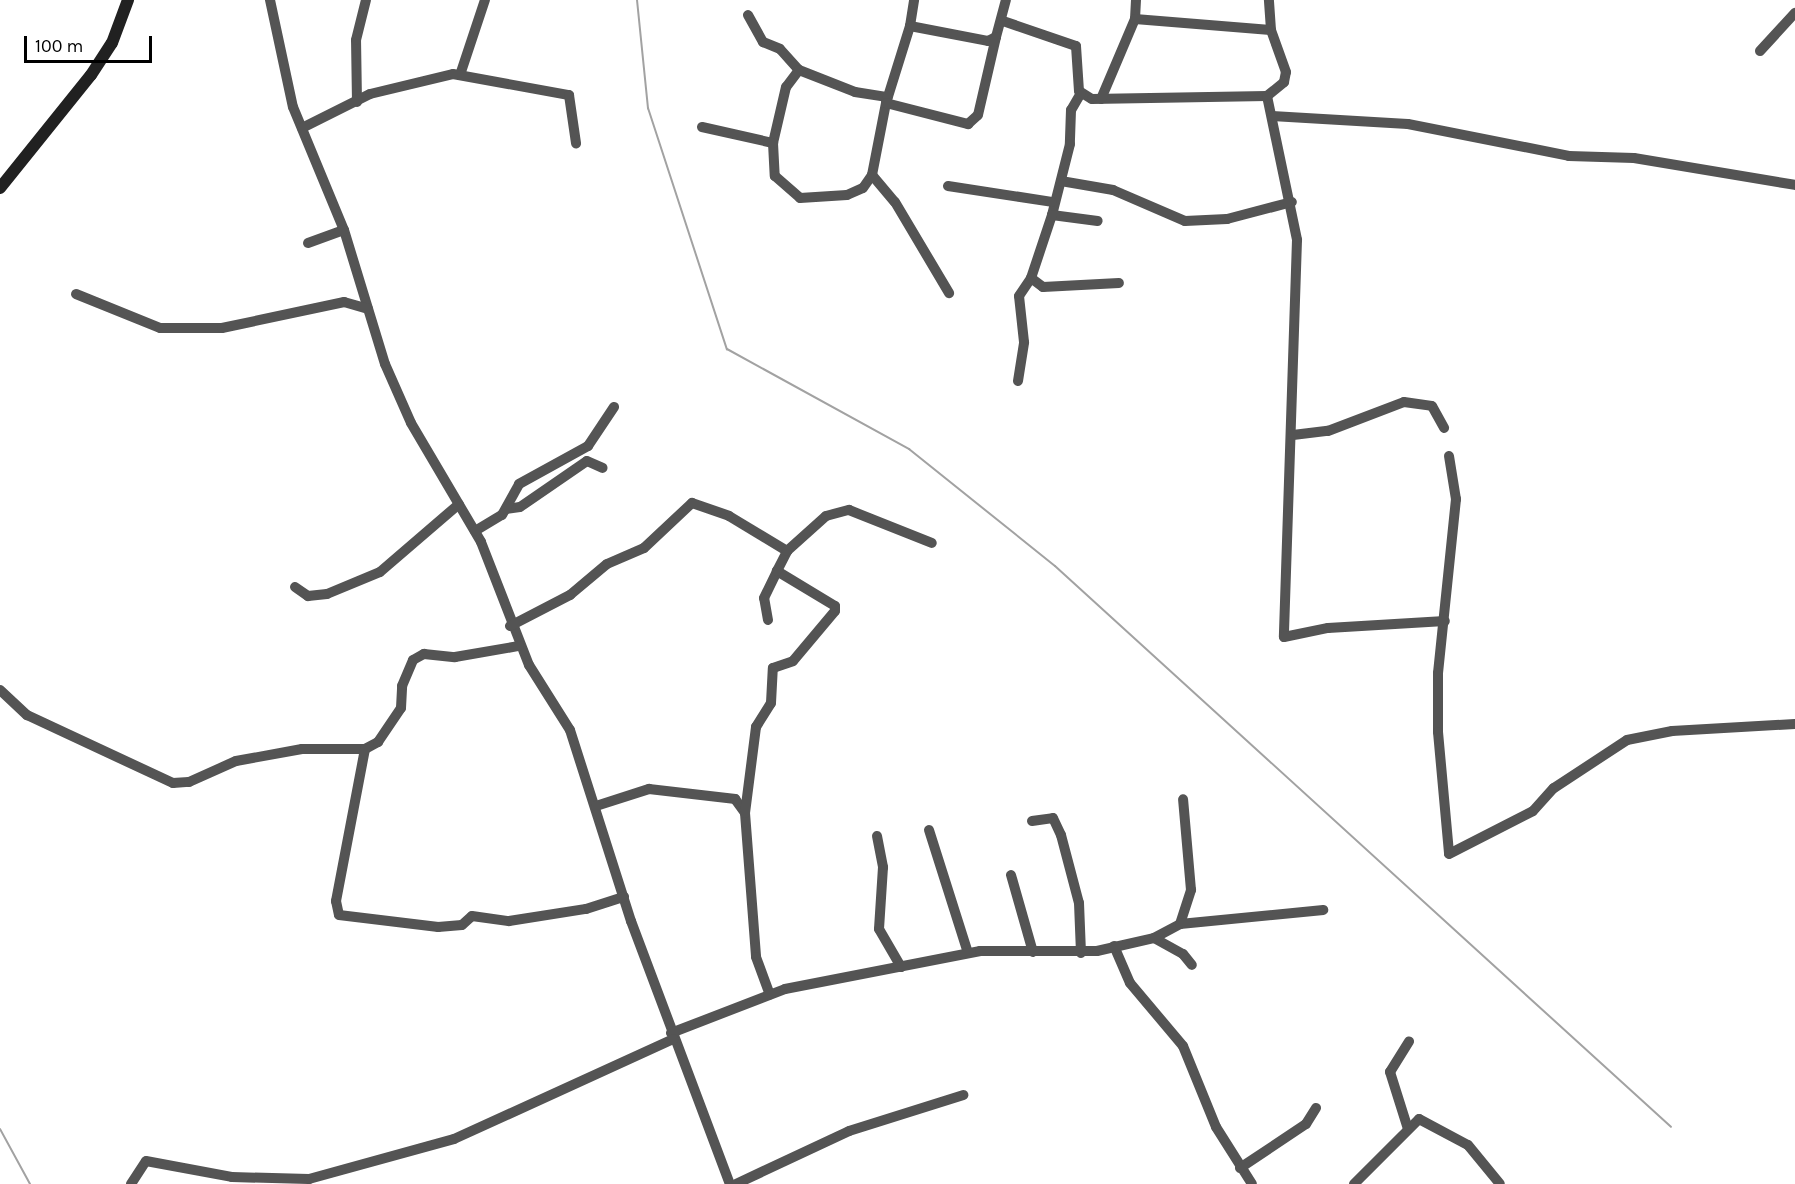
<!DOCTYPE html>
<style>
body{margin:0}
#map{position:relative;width:1795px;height:1184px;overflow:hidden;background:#fff;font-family:Karla,sans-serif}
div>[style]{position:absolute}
.stream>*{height:2px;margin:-1px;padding:0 1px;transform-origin:1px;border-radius:1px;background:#a2a2a2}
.minor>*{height:10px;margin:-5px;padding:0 5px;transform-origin:5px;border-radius:5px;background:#545454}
.secondary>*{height:12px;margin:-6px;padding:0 6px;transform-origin:6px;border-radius:6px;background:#212121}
span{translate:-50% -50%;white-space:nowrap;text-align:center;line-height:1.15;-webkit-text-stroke:4.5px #fff;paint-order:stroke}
.scale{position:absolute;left:24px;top:36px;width:128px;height:27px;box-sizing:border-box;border:3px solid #000;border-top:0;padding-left:8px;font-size:18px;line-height:21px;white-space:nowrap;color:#000;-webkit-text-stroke:4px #fff;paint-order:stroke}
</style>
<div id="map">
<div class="stream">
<div style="left:637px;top:0;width:109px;rotate:84.2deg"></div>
<div style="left:648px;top:108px;width:254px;rotate:71.9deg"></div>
<div style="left:727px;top:349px;width:208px;rotate:28.8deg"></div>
<div style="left:909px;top:449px;width:187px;rotate:38.7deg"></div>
<div style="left:1055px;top:566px;width:833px;rotate:42.32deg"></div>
<div style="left:0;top:1129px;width:63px;rotate:61.4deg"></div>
</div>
<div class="minor">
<div style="left:270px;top:0;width:109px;rotate:77.9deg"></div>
<div style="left:293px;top:107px;width:133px;rotate:67.5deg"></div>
<div style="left:344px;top:230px;width:140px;rotate:73deg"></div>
<div style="left:385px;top:364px;width:64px;rotate:66.2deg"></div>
<div style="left:411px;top:423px;width:138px;rotate:59.5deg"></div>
<div style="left:481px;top:542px;width:132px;rotate:68.7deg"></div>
<div style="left:529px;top:665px;width:77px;rotate:57.8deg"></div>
<div style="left:570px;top:730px;width:201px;rotate:72.3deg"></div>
<div style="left:631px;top:921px;width:281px;rotate:69.4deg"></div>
<div style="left:748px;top:15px;width:31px;rotate:61deg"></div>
<div style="left:763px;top:42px;width:18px;rotate:22deg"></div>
<div style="left:780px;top:49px;width:28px;rotate:48deg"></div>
<div style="left:799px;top:70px;width:60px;rotate:21.4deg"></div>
<div style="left:855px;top:92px;width:33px;rotate:9deg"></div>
<div style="left:1135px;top:19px;width:19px;rotate:-87deg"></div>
<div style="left:1003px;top:21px;width:77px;rotate:18.9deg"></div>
<div style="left:1076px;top:46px;width:45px;rotate:86.2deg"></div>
<div style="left:1079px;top:91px;width:15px;rotate:32deg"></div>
<div style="left:1092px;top:99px;width:175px;rotate:-1deg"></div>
<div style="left:1267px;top:96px;width:147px;rotate:78.2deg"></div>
<div style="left:1297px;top:240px;width:397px;rotate:91.9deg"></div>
<div style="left:1284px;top:637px;width:45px;rotate:-11.6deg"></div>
<div style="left:1328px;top:628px;width:117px;rotate:-3.4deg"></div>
<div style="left:910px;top:26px;width:26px;rotate:-81deg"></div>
<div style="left:1760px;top:51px;width:52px;rotate:-47.4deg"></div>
<div style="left:799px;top:70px;width:21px;rotate:127deg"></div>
<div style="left:786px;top:87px;width:57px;rotate:103.1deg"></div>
<div style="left:773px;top:143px;width:33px;rotate:87deg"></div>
<div style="left:775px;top:176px;width:33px;rotate:41deg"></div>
<div style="left:800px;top:198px;width:47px;rotate:-3.7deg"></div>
<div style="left:847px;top:195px;width:17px;rotate:-24deg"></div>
<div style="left:863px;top:188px;width:16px;rotate:-55deg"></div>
<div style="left:872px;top:175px;width:73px;rotate:-79deg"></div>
<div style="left:886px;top:103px;width:81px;rotate:-72.7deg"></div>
<div style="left:910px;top:26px;width:79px;rotate:10.9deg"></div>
<div style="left:988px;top:41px;width:9px;rotate:-27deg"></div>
<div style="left:996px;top:37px;width:38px;rotate:-75deg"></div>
<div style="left:460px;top:75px;width:79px;rotate:-71.6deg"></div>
<div style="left:1081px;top:93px;width:20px;rotate:120deg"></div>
<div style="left:1071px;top:110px;width:34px;rotate:92deg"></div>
<div style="left:1070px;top:144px;width:73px;rotate:104.2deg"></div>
<div style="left:1052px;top:215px;width:46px;rotate:7.4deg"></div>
<div style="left:1267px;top:96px;width:22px;rotate:-39deg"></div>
<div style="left:1284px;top:82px;width:10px;rotate:-79deg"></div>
<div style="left:1286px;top:72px;width:45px;rotate:-109.7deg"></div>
<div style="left:1271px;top:30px;width:30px;rotate:-94deg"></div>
<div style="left:1101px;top:99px;width:87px;rotate:-67deg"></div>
<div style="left:1135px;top:19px;width:136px;rotate:4.6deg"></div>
<div style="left:357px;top:102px;width:62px;rotate:-90.9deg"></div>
<div style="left:356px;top:40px;width:41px;rotate:-76deg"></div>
<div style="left:886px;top:103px;width:85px;rotate:14.4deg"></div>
<div style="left:968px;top:124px;width:13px;rotate:-42deg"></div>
<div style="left:978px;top:115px;width:80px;rotate:-77deg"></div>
<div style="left:1272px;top:116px;width:136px;rotate:3.4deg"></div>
<div style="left:1408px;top:124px;width:164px;rotate:11.2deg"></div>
<div style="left:1569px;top:156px;width:65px;rotate:1.8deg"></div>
<div style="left:1634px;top:158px;width:163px;rotate:9.5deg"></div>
<div style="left:702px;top:127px;width:73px;rotate:12.7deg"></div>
<div style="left:302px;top:128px;width:76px;rotate:-26.6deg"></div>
<div style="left:370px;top:94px;width:85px;rotate:-13.5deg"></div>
<div style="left:453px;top:74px;width:118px;rotate:10.3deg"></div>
<div style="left:569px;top:95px;width:49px;rotate:81.7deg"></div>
<div style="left:872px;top:175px;width:35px;rotate:50deg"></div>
<div style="left:895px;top:202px;width:106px;rotate:59.3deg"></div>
<div style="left:1061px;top:181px;width:53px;rotate:9.8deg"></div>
<div style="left:1113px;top:190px;width:78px;rotate:23.3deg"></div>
<div style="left:1185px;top:221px;width:42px;rotate:-2.7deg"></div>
<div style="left:1227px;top:219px;width:67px;rotate:-14.7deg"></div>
<div style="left:948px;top:186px;width:105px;rotate:8.7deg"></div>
<div style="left:1052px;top:215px;width:66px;rotate:108.4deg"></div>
<div style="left:1031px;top:278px;width:15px;rotate:37deg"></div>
<div style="left:1043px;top:287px;width:76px;rotate:-3deg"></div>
<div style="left:308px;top:243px;width:38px;rotate:-20deg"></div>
<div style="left:76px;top:294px;width:91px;rotate:22deg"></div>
<div style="left:160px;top:328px;width:62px"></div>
<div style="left:222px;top:328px;width:125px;rotate:-12deg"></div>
<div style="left:344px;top:302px;width:25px;rotate:16deg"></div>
<div style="left:1018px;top:381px;width:39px;rotate:-81deg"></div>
<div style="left:1024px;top:342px;width:46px;rotate:-96.2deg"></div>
<div style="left:1019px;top:296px;width:22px;rotate:-56deg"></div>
<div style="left:1293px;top:435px;width:35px;rotate:-7deg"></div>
<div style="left:1328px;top:431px;width:81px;rotate:-20.9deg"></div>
<div style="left:1404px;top:402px;width:28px;rotate:8deg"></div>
<div style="left:1432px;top:406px;width:25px;rotate:61deg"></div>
<div style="left:1449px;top:456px;width:44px;rotate:80.8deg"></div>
<div style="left:1456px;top:499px;width:175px;rotate:95.9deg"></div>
<div style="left:1438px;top:673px;width:59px;rotate:90deg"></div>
<div style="left:1438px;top:732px;width:122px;rotate:84.8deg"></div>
<div style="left:1449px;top:854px;width:94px;rotate:-27.1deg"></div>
<div style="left:1533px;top:811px;width:31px;rotate:-48deg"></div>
<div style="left:1554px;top:788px;width:87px;rotate:-33.3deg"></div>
<div style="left:1627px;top:740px;width:46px;rotate:-11.3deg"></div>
<div style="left:1672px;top:731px;width:123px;rotate:-3.3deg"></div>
<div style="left:506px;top:509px;width:14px;rotate:-8deg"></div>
<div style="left:520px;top:507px;width:81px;rotate:-34.5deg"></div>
<div style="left:587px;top:461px;width:17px;rotate:24deg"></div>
<div style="left:475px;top:531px;width:31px;rotate:-31deg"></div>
<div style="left:502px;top:515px;width:35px;rotate:-61deg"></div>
<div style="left:519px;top:484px;width:79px;rotate:-28.8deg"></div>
<div style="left:588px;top:446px;width:47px;rotate:-56.3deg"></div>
<div style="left:295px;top:587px;width:16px;rotate:35deg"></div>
<div style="left:308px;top:596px;width:19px;rotate:-6deg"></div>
<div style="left:327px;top:594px;width:57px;rotate:-22.5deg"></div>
<div style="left:380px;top:572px;width:104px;rotate:-40.7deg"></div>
<div style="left:768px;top:620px;width:22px;rotate:-100deg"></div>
<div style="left:764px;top:598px;width:30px;rotate:-64deg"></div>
<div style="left:510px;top:626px;width:68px;rotate:-27.3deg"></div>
<div style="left:570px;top:595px;width:48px;rotate:-40deg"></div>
<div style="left:607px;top:564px;width:40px;rotate:-23.4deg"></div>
<div style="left:644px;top:548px;width:66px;rotate:-43.2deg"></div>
<div style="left:692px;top:503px;width:39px;rotate:19deg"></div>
<div style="left:729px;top:516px;width:68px;rotate:31.1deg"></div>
<div style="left:0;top:690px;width:37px;rotate:43deg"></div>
<div style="left:27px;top:715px;width:161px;rotate:25deg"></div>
<div style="left:173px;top:783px;width:16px;rotate:-4deg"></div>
<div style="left:189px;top:782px;width:51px;rotate:-24.1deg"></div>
<div style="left:236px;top:761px;width:67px;rotate:-10.3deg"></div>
<div style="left:302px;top:749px;width:63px"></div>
<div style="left:365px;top:749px;width:15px;rotate:-28deg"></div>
<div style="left:378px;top:742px;width:41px;rotate:-55.9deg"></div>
<div style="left:401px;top:708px;width:22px;rotate:-87deg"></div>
<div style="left:402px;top:686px;width:28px;rotate:-67deg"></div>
<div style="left:413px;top:660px;width:13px;rotate:-29deg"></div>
<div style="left:424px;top:654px;width:31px;rotate:6deg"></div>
<div style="left:455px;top:657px;width:65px;rotate:-9.8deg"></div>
<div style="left:365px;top:749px;width:155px;rotate:100.8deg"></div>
<div style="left:336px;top:901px;width:14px;rotate:78deg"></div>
<div style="left:339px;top:915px;width:100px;rotate:6.9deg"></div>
<div style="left:438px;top:927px;width:24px;rotate:-5deg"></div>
<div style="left:462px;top:925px;width:13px;rotate:-42deg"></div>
<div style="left:472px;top:916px;width:37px;rotate:8deg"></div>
<div style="left:509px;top:921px;width:78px;rotate:-8.9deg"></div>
<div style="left:586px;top:909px;width:40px;rotate:-18deg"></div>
<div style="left:596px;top:806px;width:56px;rotate:-17.8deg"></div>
<div style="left:649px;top:789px;width:87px;rotate:6.6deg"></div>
<div style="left:735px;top:799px;width:17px;rotate:54deg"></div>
<div style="left:745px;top:813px;width:144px;rotate:85.6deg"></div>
<div style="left:756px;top:957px;width:40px;rotate:69.8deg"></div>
<div style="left:745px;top:813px;width:87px;rotate:-82.7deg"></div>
<div style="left:756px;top:727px;width:28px;rotate:-58deg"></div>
<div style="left:771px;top:703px;width:35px;rotate:-87deg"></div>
<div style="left:773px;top:668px;width:21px;rotate:-19deg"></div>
<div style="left:793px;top:661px;width:65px;rotate:-50deg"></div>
<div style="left:835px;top:611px;width:5px;rotate:-90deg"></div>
<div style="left:835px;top:606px;width:68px;rotate:-148.9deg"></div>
<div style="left:777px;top:571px;width:22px;rotate:-63deg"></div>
<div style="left:787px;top:551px;width:52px;rotate:-41.9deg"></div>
<div style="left:826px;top:516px;width:24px;rotate:-15deg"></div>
<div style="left:849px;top:510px;width:89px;rotate:21.7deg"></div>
<div style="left:1032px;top:821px;width:21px;rotate:-8deg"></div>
<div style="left:1053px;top:818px;width:19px;rotate:65deg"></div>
<div style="left:1061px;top:835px;width:70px;rotate:75.2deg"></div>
<div style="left:1079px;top:903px;width:50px;rotate:87.7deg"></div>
<div style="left:929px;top:830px;width:129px;rotate:72.4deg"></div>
<div style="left:877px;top:836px;width:32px;rotate:79deg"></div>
<div style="left:883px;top:867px;width:62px;rotate:93.7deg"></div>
<div style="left:879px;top:929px;width:44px;rotate:59.9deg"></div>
<div style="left:1011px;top:875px;width:80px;rotate:74.1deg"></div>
<div style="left:1180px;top:924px;width:36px;rotate:-72deg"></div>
<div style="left:1191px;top:890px;width:91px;rotate:-95deg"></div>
<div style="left:1154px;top:938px;width:33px;rotate:29deg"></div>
<div style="left:1183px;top:954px;width:14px;rotate:51deg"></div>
<div style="left:1114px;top:946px;width:40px;rotate:66.6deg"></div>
<div style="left:1130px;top:983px;width:82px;rotate:49.9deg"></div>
<div style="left:1183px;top:1046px;width:87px;rotate:67.8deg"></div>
<div style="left:1216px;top:1127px;width:67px;rotate:57.7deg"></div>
<div style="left:671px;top:1033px;width:122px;rotate:-21.1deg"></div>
<div style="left:785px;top:989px;width:199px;rotate:-11deg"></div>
<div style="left:980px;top:951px;width:117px"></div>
<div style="left:1097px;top:951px;width:58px;rotate:-12.8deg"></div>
<div style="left:1154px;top:938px;width:30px;rotate:-28deg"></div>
<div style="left:1180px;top:924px;width:144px;rotate:-5.6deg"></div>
<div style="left:1408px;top:1129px;width:60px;rotate:-107.5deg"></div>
<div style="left:1390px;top:1072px;width:36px;rotate:-58deg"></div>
<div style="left:1240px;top:1168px;width:79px;rotate:-33.7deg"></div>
<div style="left:1306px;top:1124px;width:19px;rotate:-58deg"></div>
<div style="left:131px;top:1184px;width:27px;rotate:-57deg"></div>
<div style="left:146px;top:1161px;width:87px;rotate:10.5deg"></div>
<div style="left:232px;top:1177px;width:77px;rotate:1.5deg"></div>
<div style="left:309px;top:1179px;width:150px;rotate:-15.4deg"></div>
<div style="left:454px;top:1139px;width:241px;rotate:-24.5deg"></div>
<div style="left:736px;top:1184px;width:125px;rotate:-25.1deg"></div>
<div style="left:849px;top:1131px;width:120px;rotate:-17.5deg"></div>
<div style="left:1354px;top:1184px;width:92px;rotate:-45deg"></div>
<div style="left:1419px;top:1119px;width:55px;rotate:28deg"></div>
<div style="left:1468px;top:1145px;width:50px;rotate:50.6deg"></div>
</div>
<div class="secondary">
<div style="left:0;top:188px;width:145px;rotate:-51.2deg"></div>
<div style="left:91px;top:75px;width:38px;rotate:-57deg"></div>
<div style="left:112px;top:43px;width:46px;rotate:-69.6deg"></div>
</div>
<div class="scale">100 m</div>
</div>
